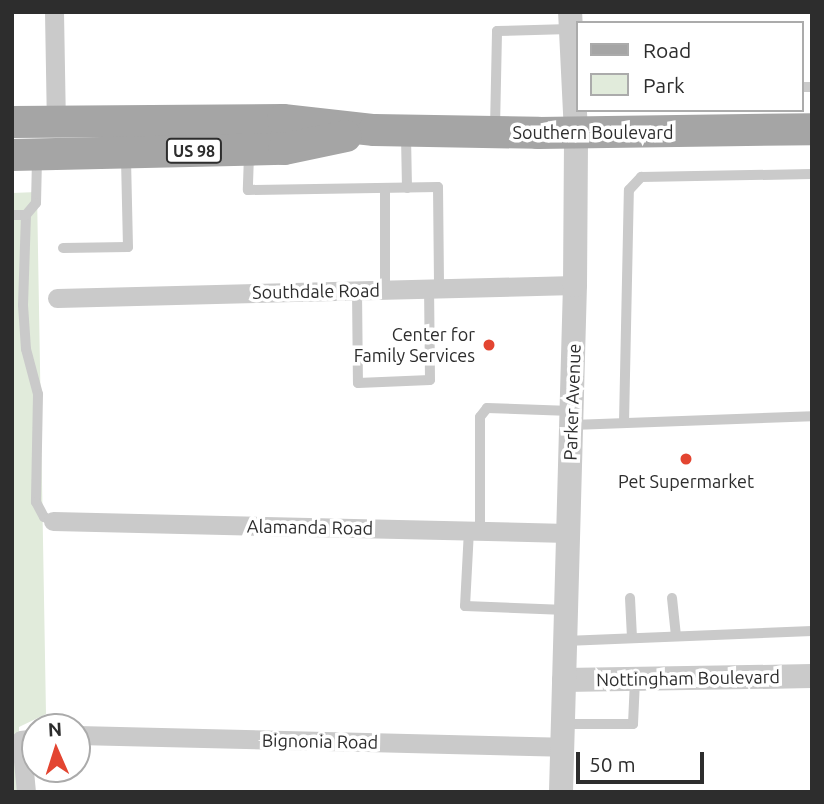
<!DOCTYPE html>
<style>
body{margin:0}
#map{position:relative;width:824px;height:804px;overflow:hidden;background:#fff;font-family:Ubuntu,sans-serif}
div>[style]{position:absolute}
.green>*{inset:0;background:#e1ebdb}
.service>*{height:10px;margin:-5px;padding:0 5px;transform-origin:5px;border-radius:5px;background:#cacaca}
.minor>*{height:19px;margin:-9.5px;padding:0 9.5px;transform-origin:9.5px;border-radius:9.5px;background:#cacaca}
.tertiary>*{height:24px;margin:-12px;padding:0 12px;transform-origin:12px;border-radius:12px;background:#cacaca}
.primary>*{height:32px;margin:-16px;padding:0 16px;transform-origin:16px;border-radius:16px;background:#a5a5a5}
.dots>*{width:19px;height:19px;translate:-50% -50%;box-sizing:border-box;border:4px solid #fff;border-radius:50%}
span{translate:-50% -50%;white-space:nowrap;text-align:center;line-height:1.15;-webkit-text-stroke:7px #fff;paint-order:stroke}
.shield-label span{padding:2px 5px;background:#fff;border:2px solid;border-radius:5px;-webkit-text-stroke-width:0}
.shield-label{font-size:16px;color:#2d2d2d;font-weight:700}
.street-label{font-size:18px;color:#2d2d2d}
.poi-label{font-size:18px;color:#2d2d2d}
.right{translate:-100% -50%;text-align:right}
.frame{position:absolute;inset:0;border:14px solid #2d2d2d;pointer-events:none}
.legend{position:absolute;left:576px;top:21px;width:228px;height:91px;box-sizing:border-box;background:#fff;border:2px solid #ababab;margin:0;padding:9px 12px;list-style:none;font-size:21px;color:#2d2d2d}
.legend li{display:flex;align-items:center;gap:14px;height:35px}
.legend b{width:35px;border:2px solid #ababab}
.north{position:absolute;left:21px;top:713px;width:70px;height:70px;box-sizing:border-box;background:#fff;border:2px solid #ababab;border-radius:50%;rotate:357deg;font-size:19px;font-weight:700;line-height:28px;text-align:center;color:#2d2d2d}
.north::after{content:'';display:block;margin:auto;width:24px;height:32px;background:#e34531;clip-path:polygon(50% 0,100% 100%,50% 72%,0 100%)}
.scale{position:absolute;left:576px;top:752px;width:128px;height:32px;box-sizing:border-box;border:4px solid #2d2d2d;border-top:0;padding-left:9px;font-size:21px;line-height:24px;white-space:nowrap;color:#2d2d2d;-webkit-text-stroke:5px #fff;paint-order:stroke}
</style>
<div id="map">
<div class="green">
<div style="clip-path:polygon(37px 192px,46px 714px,19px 727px,18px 792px,12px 792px,12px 193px)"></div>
</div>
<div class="service">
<div style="left:801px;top:87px;width:11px"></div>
<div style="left:495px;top:128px;width:97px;rotate:-88.8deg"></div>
<div style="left:497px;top:31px;width:73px;rotate:-1.6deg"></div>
<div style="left:406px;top:136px;width:52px;rotate:88.9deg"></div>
<div style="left:249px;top:155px;width:35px;rotate:92deg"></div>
<div style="left:248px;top:190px;width:190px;rotate:-0.9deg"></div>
<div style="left:438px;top:187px;width:101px;rotate:89.4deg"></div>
<div style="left:37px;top:159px;width:44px;rotate:91.3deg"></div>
<div style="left:36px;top:203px;width:16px;rotate:130deg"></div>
<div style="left:26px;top:215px;width:90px;rotate:91.9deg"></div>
<div style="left:23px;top:305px;width:44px;rotate:86.1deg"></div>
<div style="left:26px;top:349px;width:47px;rotate:75.1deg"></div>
<div style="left:38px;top:394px;width:108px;rotate:91.1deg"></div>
<div style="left:36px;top:502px;width:17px;rotate:62deg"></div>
<div style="left:44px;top:517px;width:10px;rotate:24deg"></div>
<div style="left:12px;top:215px;width:14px"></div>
<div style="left:63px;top:248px;width:65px;rotate:-0.9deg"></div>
<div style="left:128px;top:247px;width:90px;rotate:-91.3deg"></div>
<div style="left:385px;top:290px;width:102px;rotate:-90deg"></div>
<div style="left:357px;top:291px;width:92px;rotate:89.4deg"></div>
<div style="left:358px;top:383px;width:72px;rotate:-2.4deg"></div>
<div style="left:430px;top:380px;width:91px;rotate:-90.6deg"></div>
<div style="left:624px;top:423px;width:233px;rotate:-88.8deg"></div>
<div style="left:629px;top:190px;width:18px;rotate:-47deg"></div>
<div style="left:641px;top:177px;width:171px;rotate:-1deg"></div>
<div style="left:572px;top:425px;width:240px;rotate:-2.1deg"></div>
<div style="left:469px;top:530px;width:76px;rotate:93deg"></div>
<div style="left:465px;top:606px;width:101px;rotate:2.3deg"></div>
<div style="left:480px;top:531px;width:114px;rotate:-90deg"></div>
<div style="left:480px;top:417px;width:11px;rotate:-52deg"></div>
<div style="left:487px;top:408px;width:84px;rotate:2deg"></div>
<div style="left:630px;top:598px;width:40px;rotate:87.1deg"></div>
<div style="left:672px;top:598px;width:38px;rotate:84deg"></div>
<div style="left:565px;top:641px;width:247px;rotate:-2.3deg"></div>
<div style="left:563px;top:724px;width:70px"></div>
<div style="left:633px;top:724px;width:44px;rotate:-87.4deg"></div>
</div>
<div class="minor">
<div style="left:54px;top:12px;width:110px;rotate:89deg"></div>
<div style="left:57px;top:298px;width:518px;rotate:-1.44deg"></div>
<div style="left:53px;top:521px;width:515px;rotate:1.33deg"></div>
<div style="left:77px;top:735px;width:485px;rotate:1.4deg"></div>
<div style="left:26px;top:792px;width:52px;rotate:-95.5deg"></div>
<div style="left:21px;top:740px;width:14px;rotate:-8deg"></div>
</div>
<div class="tertiary">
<div style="left:564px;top:680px;width:248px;rotate:-0.9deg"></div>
<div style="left:561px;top:792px;width:507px;rotate:-88.42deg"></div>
<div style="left:575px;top:285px;width:152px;rotate:-89.6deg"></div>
<div style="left:576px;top:133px;width:121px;rotate:-92.8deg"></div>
</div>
<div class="primary">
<div style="left:12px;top:122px;width:271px;rotate:-0.4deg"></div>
<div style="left:283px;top:120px;width:92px;rotate:6.3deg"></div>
<div style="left:374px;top:130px;width:164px;rotate:1deg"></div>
<div style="left:538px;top:133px;width:274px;rotate:-0.8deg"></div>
<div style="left:12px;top:155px;width:272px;rotate:-1.3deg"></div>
<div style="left:284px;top:149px;width:63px;rotate:-11.8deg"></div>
</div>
<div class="dots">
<div style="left:489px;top:345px;background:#e34531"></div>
<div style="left:686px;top:459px;background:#e34531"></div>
</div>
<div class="shield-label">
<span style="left:194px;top:151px">US 98</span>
</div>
<div class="street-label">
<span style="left:593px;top:132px">Southern Boulevard</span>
<span style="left:316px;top:291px;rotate:-1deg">Southdale Road</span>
<span style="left:572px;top:402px;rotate:-88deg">Parker Avenue</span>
<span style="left:310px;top:527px;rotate:1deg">Alamanda Road</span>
<span style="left:688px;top:678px;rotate:-1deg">Nottingham Boulevard</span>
<span style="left:320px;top:741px;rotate:1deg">Bignonia Road</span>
</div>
<div class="poi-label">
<span class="right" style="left:475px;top:345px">Center for<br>Family Services</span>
<span style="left:686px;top:481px">Pet Supermarket</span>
</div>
<div class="frame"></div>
<ul class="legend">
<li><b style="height:9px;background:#a5a5a5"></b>Road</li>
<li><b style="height:19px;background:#e1ebdb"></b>Park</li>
</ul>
<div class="north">N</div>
<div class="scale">50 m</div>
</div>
